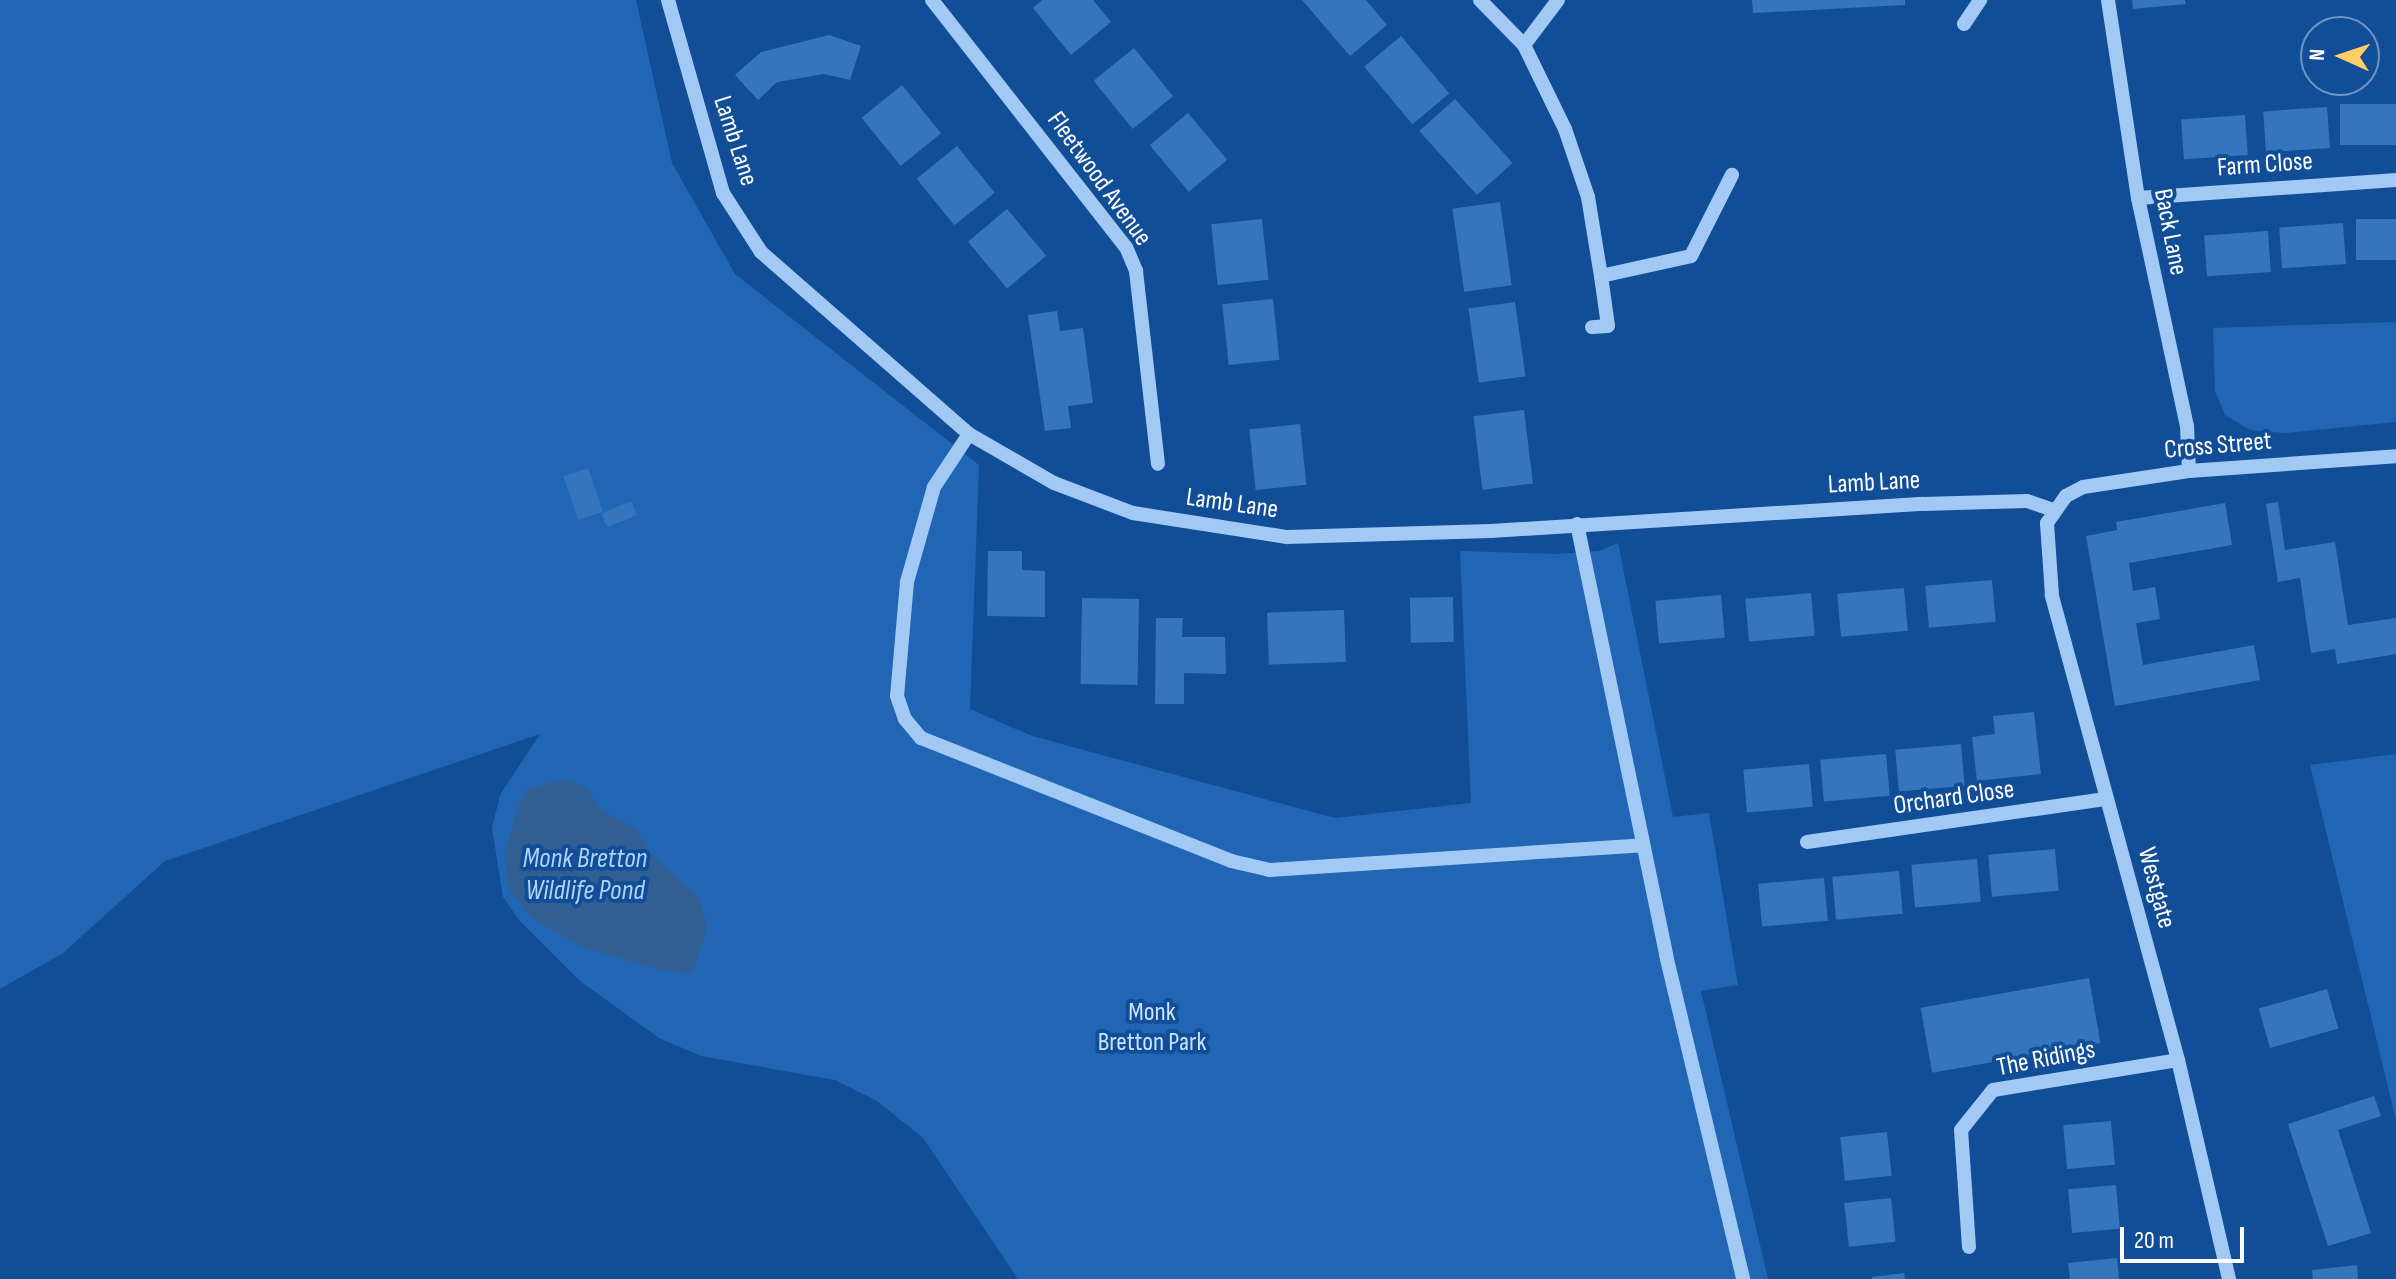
<!DOCTYPE html>
<style>
body{margin:0}
#map{position:relative;width:2396px;height:1279px;overflow:hidden;background:#114e97;font-family:"Sofia Sans Condensed",sans-serif}
div>[style]{position:absolute}
.green>*{inset:0;background:#2066b4}
.water>*{inset:0;background:#315e93}
.building>*{inset:0;background:#3575bd;transform-origin:0 0}
.minor>*{height:14px;margin:-7px;padding:0 7px;transform-origin:7px;border-radius:7px;background:#a2c8f4}
span{translate:-50% -50%;white-space:nowrap;text-align:center;line-height:1.15;-webkit-text-stroke:8px #114e97;paint-order:stroke}
.street-label{font-size:26px;color:#fff}
.park-label{font-size:26px;color:#cae2fe}
.water-label{font-size:28px;color:#aed2fa;font-style:italic}
.north{position:absolute;left:2300px;top:16px;width:80px;height:80px;box-sizing:border-box;background:#114e97;border:2px solid #7095c1;border-radius:50%;rotate:273deg;font-size:22px;font-weight:700;line-height:32px;text-align:center;color:#fff}
.north::after{content:'';display:block;margin:auto;width:28px;height:36px;background:#ffcf64;clip-path:polygon(50% 0,100% 100%,50% 72%,0 100%)}
.scale{position:absolute;left:2120px;top:1227px;width:124px;height:36px;box-sizing:border-box;border:4px solid #fff;border-top:0;padding-left:10px;font-size:24px;line-height:28px;white-space:nowrap;color:#fff;-webkit-text-stroke:6px #114e97;paint-order:stroke}
</style>
<div id="map">
<div class="green">
<div style="clip-path:polygon(0 0,636px 0,672px 163px,735px 274px,979px 465px,970px 709px,1032px 736px,1335px 818px,1471px 803px,1460px 551px,1556px 554px,1599px 551px,1618px 543px,1673px 817px,1709px 813px,1738px 985px,1701px 991px,1768px 1279px,1018px 1279px,923px 1138px,877px 1101px,835px 1080px,701px 1056px,659px 1038px,580px 981px,519px 920px,503px 897px,492px 828px,500px 795px,540px 734px,165px 861px,63px 953px,0 989px)"></div>
<div style="clip-path:polygon(2396px 322px,2396px 422px,2285px 433px,2250px 430px,2225px 415px,2215px 391px,2213px 328px)"></div>
<div style="clip-path:polygon(2396px 754px,2396px 1120px,2310px 765px)"></div>
</div>
<div class="water">
<div style="clip-path:polygon(564px 779px,587px 788px,599px 808px,636px 829px,650px 853px,700px 899px,707px 928px,692px 973px,667px 972px,584px 948px,530px 917px,509px 889px,504px 855px,520px 802px,528px 789px)"></div>
</div>
<div class="building">
<div style="clip-path:polygon(1042px 0,1093px 0,1111px 22px,1071px 55px,1033px 8px)"></div>
<div style="clip-path:polygon(1302px 0,1366px 0,1387px 25px,1350px 56px)"></div>
<div style="clip-path:polygon(1752px 0,1905px 0,1905px 5px,1753px 13px)"></div>
<div style="clip-path:polygon(2132px 0,2185px 0,2186px 4px,2133px 9px)"></div>
<div style="clip-path:polygon(829px 35px,861px 46px,850px 80px,824px 74px,777px 82px,758px 100px,735px 75px,761px 52px)"></div>
<div style="left:1401px;top:36px;width:75px;height:48px;rotate:50deg"></div>
<div style="left:1134px;top:48px;width:62px;height:52px;rotate:51deg"></div>
<div style="left:902px;top:85px;width:62px;height:52px;rotate:51deg"></div>
<div style="left:1455px;top:99px;width:86px;height:48px;rotate:48deg"></div>
<div style="left:2396px;top:104px;width:41px;height:56px;rotate:90deg"></div>
<div style="left:2327px;top:107px;width:41px;height:64px;rotate:86deg"></div>
<div style="left:1188px;top:113px;width:61px;height:50px;rotate:50deg"></div>
<div style="left:2245px;top:115px;width:40px;height:64px;rotate:86deg"></div>
<div style="left:957px;top:146px;width:60px;height:52px;rotate:51deg"></div>
<div style="left:1500px;top:202px;width:84px;height:48px;rotate:82deg"></div>
<div style="left:1007px;top:209px;width:61px;height:51px;rotate:50deg"></div>
<div style="left:1262px;top:219px;width:61px;height:51px;rotate:84deg"></div>
<div style="left:2396px;top:219px;width:41px;height:40px;rotate:90deg"></div>
<div style="left:2343px;top:223px;width:41px;height:64px;rotate:86deg"></div>
<div style="left:2268px;top:231px;width:41px;height:64px;rotate:86deg"></div>
<div style="left:1273px;top:299px;width:61px;height:51px;rotate:84deg"></div>
<div style="left:1515px;top:302px;width:75px;height:47px;rotate:82deg"></div>
<div style="clip-path:polygon(1057px 311px,1060px 331px,1083px 328px,1093px 403px,1068px 406px,1071px 428px,1045px 431px,1028px 315px)"></div>
<div style="left:1524px;top:410px;width:74px;height:51px;rotate:83deg"></div>
<div style="left:1300px;top:424px;width:61px;height:51px;rotate:84deg"></div>
<div style="left:588px;top:468px;width:46px;height:26px;rotate:71deg"></div>
<div style="left:631px;top:501px;width:15px;height:32px;rotate:67deg"></div>
<div style="clip-path:polygon(2278px 502px,2285px 550px,2335px 542px,2348px 625px,2396px 618px,2396px 654px,2337px 664px,2335px 649px,2311px 653px,2300px 578px,2278px 582px,2266px 504px)"></div>
<div style="clip-path:polygon(2225px 503px,2232px 545px,2129px 563px,2133px 591px,2155px 587px,2160px 619px,2136px 623px,2143px 665px,2254px 645px,2260px 680px,2115px 706px,2086px 536px,2117px 530px,2116px 522px)"></div>
<div style="clip-path:polygon(988px 551px,1022px 551px,1022px 570px,1045px 571px,1045px 617px,987px 616px)"></div>
<div style="left:1992px;top:580px;width:42px;height:67px;rotate:85deg"></div>
<div style="left:1904px;top:588px;width:43px;height:67px;rotate:85deg"></div>
<div style="left:1811px;top:593px;width:43px;height:66px;rotate:85deg"></div>
<div style="left:1721px;top:595px;width:43px;height:66px;rotate:85deg"></div>
<div style="left:1453px;top:597px;width:45px;height:43px;rotate:89deg"></div>
<div style="left:1082px;top:598px;width:57px;height:86px;rotate:1deg"></div>
<div style="left:1344px;top:610px;width:52px;height:77px;rotate:88deg"></div>
<div style="clip-path:polygon(1156px 618px,1183px 618px,1182px 637px,1225px 637px,1226px 674px,1184px 673px,1184px 704px,1155px 704px)"></div>
<div style="clip-path:polygon(2034px 712px,2041px 774px,1977px 781px,1972px 737px,1995px 734px,1993px 716px)"></div>
<div style="left:1961px;top:744px;width:42px;height:66px;rotate:85deg"></div>
<div style="left:1886px;top:754px;width:42px;height:66px;rotate:85deg"></div>
<div style="left:1809px;top:764px;width:43px;height:66px;rotate:85deg"></div>
<div style="left:2055px;top:849px;width:42px;height:67px;rotate:85deg"></div>
<div style="left:1977px;top:859px;width:43px;height:66px;rotate:85deg"></div>
<div style="left:1899px;top:871px;width:43px;height:67px;rotate:85deg"></div>
<div style="left:1824px;top:878px;width:43px;height:66px;rotate:85deg"></div>
<div style="left:2089px;top:978px;width:66px;height:171px;rotate:80deg"></div>
<div style="left:2327px;top:989px;width:41px;height:71px;rotate:74deg"></div>
<div style="clip-path:polygon(2374px 1096px,2381px 1116px,2338px 1130px,2371px 1233px,2328px 1246px,2288px 1124px)"></div>
<div style="left:2111px;top:1121px;width:44px;height:48px;rotate:85deg"></div>
<div style="left:1887px;top:1132px;width:44px;height:47px;rotate:84deg"></div>
<div style="left:2116px;top:1185px;width:44px;height:48px;rotate:85deg"></div>
<div style="left:1891px;top:1198px;width:44px;height:47px;rotate:84deg"></div>
<div style="clip-path:polygon(2117px 1258px,2119px 1279px,2070px 1279px,2068px 1263px)"></div>
<div style="clip-path:polygon(2357px 1265px,2358px 1279px,2313px 1279px,2312px 1270px)"></div>
<div style="clip-path:polygon(1904px 1273px,1905px 1279px,1872px 1279px,1872px 1277px)"></div>
</div>
<div class="minor">
<div style="left:668px;top:0;width:201px;rotate:74.1deg"></div>
<div style="left:723px;top:193px;width:70px;rotate:57.2deg"></div>
<div style="left:761px;top:252px;width:276px;rotate:41.2deg"></div>
<div style="left:969px;top:434px;width:98px;rotate:30deg"></div>
<div style="left:1054px;top:483px;width:85px;rotate:20.8deg"></div>
<div style="left:1133px;top:513px;width:156px;rotate:8.9deg"></div>
<div style="left:1287px;top:537px;width:204px;rotate:-1.7deg"></div>
<div style="left:1491px;top:531px;width:433px;rotate:-3.6deg"></div>
<div style="left:1923px;top:504px;width:104px;rotate:-1.7deg"></div>
<div style="left:2027px;top:501px;width:28px;rotate:19deg"></div>
<div style="left:932px;top:0;width:314px;rotate:51.9deg"></div>
<div style="left:1126px;top:247px;width:26px;rotate:67deg"></div>
<div style="left:1136px;top:271px;width:194px;rotate:83.5deg"></div>
<div style="left:1480px;top:0;width:63px;rotate:45.6deg"></div>
<div style="left:1524px;top:45px;width:93px;rotate:64deg"></div>
<div style="left:1565px;top:129px;width:72px;rotate:71.3deg"></div>
<div style="left:1588px;top:197px;width:80px;rotate:80.7deg"></div>
<div style="left:1601px;top:276px;width:50px;rotate:82deg"></div>
<div style="left:1608px;top:326px;width:16px;rotate:176deg"></div>
<div style="left:2108px;top:0;width:200px;rotate:81.4deg"></div>
<div style="left:2138px;top:198px;width:233px;rotate:77.9deg"></div>
<div style="left:2187px;top:426px;width:45px;rotate:87.5deg"></div>
<div style="left:1964px;top:24px;width:29px;rotate:-56deg"></div>
<div style="left:1524px;top:45px;width:56px;rotate:-52.9deg"></div>
<div style="left:2138px;top:198px;width:259px;rotate:-4deg"></div>
<div style="left:1601px;top:276px;width:92px;rotate:-12.5deg"></div>
<div style="left:1691px;top:256px;width:91px;rotate:-63.2deg"></div>
<div style="left:969px;top:434px;width:64px;rotate:123.4deg"></div>
<div style="left:934px;top:487px;width:99px;rotate:105.9deg"></div>
<div style="left:907px;top:582px;width:114px;rotate:95deg"></div>
<div style="left:897px;top:696px;width:24px;rotate:71deg"></div>
<div style="left:905px;top:719px;width:25px;rotate:50deg"></div>
<div style="left:921px;top:738px;width:334px;rotate:21.6deg"></div>
<div style="left:1231px;top:861px;width:39px;rotate:13deg"></div>
<div style="left:1269px;top:870px;width:375px;rotate:-3.8deg"></div>
<div style="left:1577px;top:524px;width:440px;rotate:78.3deg"></div>
<div style="left:1666px;top:955px;width:333px;rotate:76.6deg"></div>
<div style="left:1807px;top:842px;width:303px;rotate:-8.2deg"></div>
<div style="left:1969px;top:1247px;width:117px;rotate:-93.9deg"></div>
<div style="left:1961px;top:1130px;width:51px;rotate:-51.3deg"></div>
<div style="left:1993px;top:1090px;width:187px;rotate:-9.2deg"></div>
<div style="left:2229px;top:1279px;width:225px;rotate:-103.1deg"></div>
<div style="left:2178px;top:1060px;width:482px;rotate:-105.2deg"></div>
<div style="left:2052px;top:595px;width:72px;rotate:-94deg"></div>
<div style="left:2047px;top:523px;width:33px;rotate:-55deg"></div>
<div style="left:2066px;top:496px;width:19px;rotate:-28deg"></div>
<div style="left:2083px;top:487px;width:107px;rotate:-8.6deg"></div>
<div style="left:2189px;top:471px;width:208px;rotate:-4.1deg"></div>
</div>
<div class="street-label">
<span style="left:735px;top:141px;rotate:72deg">Lamb Lane</span>
<span style="left:2265px;top:165px;rotate:-4deg">Farm Close</span>
<span style="left:1099px;top:179px;rotate:54deg">Fleetwood Avenue</span>
<span style="left:2170px;top:232px;rotate:79deg">Back Lane</span>
<span style="left:2218px;top:446px;rotate:-5deg">Cross Street</span>
<span style="left:1874px;top:483px;rotate:-3deg">Lamb Lane</span>
<span style="left:1232px;top:504px;rotate:8deg">Lamb Lane</span>
<span style="left:1954px;top:798px;rotate:-8deg">Orchard Close</span>
<span style="left:2156px;top:888px;rotate:75deg">Westgate</span>
<span style="left:2046px;top:1059px;rotate:-11deg">The Ridings</span>
</div>
<div class="park-label">
<span style="left:1152px;top:1028px">Monk<br>Bretton Park</span>
</div>
<div class="water-label">
<span style="left:585px;top:875px">Monk Bretton<br>Wildlife Pond</span>
</div>
<div class="north">N</div>
<div class="scale">20 m</div>
</div>
